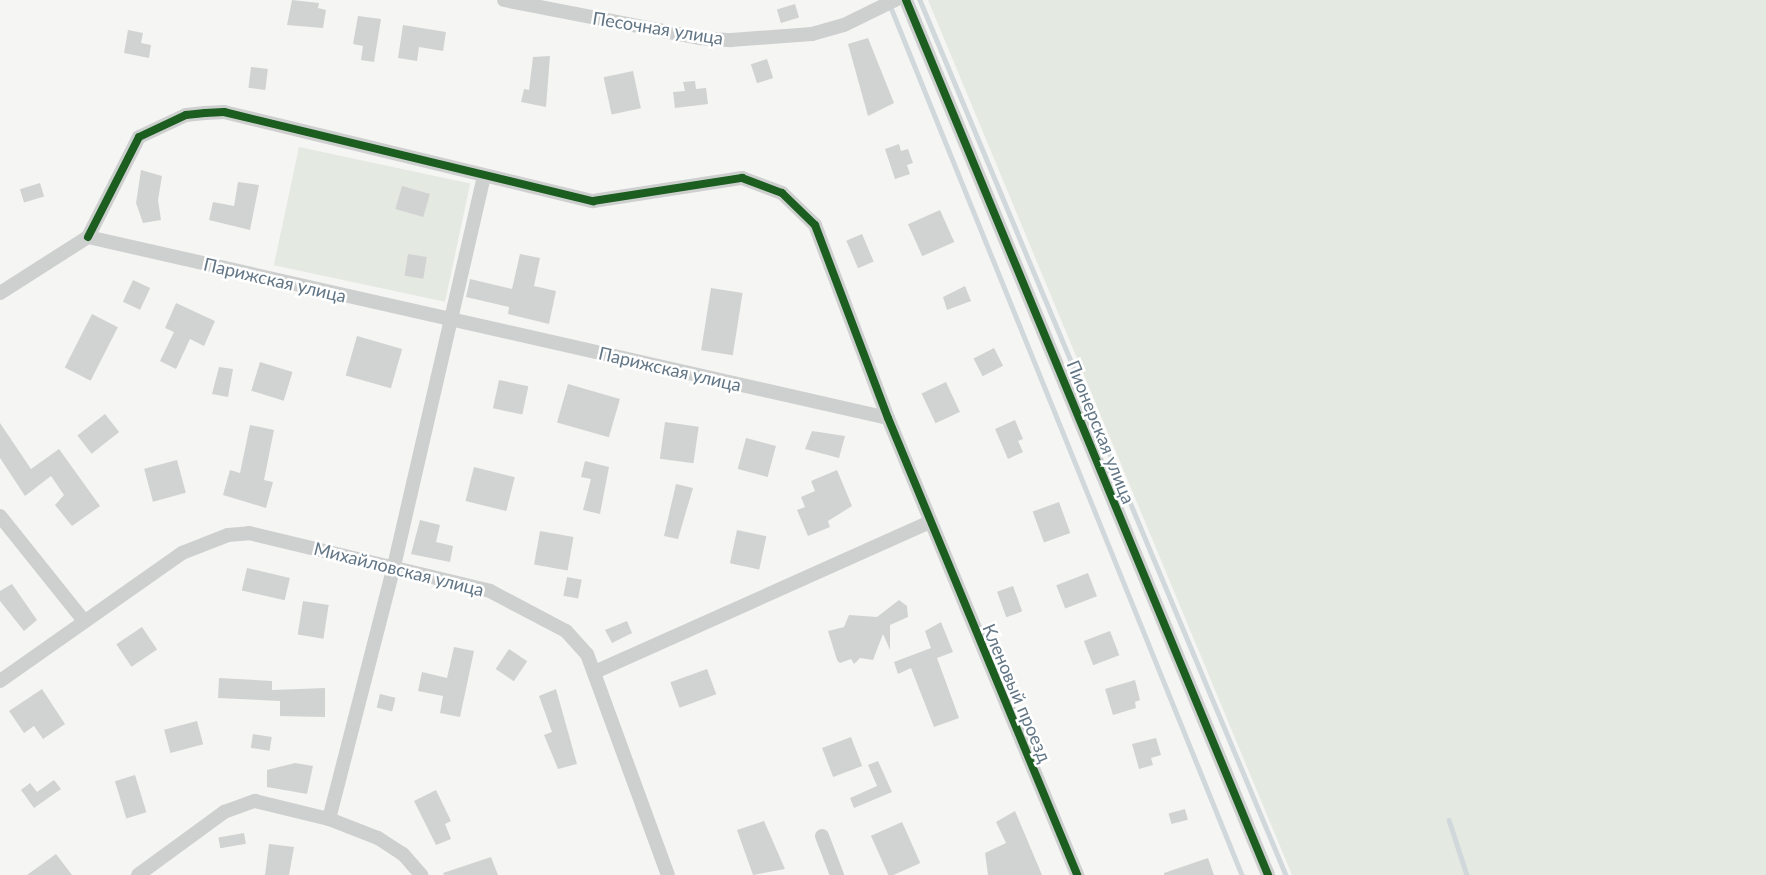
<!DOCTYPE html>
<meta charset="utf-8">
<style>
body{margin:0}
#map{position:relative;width:1766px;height:875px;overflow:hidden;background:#f5f5f3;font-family:Lato,sans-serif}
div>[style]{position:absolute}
.green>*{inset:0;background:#e4e9e1;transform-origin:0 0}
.stream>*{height:4.5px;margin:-2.25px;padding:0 2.25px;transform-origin:2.25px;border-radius:2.25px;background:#d1d8db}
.building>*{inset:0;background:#d1d2d2;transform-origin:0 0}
.minor>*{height:14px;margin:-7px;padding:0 7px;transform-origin:7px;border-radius:7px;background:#ced0d0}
.cycleway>*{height:8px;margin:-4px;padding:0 4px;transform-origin:4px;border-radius:4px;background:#1b5e20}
span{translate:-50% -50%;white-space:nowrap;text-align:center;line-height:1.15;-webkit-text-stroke:5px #fff;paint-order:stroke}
.street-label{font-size:18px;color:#627686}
</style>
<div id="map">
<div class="green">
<div style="clip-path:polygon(928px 0,1766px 0,1766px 875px,1292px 875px)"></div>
<div style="left:299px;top:147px;width:175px;height:121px;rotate:12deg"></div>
</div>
<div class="stream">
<div style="left:920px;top:0;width:948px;rotate:67.3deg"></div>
<div style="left:890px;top:5px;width:939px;rotate:67.97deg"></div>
<div style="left:1449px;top:820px;width:58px;rotate:71.9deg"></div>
</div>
<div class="building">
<div style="clip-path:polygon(292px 0,319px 3px,318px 8px,326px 10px,323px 28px,287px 25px)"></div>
<div style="left:795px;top:4px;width:14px;height:19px;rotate:73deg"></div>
<div style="clip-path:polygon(358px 16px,381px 19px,374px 62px,361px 60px,363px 46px,353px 44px)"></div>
<div style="clip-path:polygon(403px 25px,446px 32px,443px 51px,419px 47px,417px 61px,398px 58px)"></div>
<div style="clip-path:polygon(128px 30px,143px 33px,141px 43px,151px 45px,149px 58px,124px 53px)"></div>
<div style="clip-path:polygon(868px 38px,894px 103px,868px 116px,848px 44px)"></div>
<div style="clip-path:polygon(550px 56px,546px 107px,521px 102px,524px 89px,529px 90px,533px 57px)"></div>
<div style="left:767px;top:59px;width:20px;height:17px;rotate:72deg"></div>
<div style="left:251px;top:67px;width:17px;height:21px;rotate:7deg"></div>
<div style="left:633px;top:71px;width:38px;height:30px;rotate:78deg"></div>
<div style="clip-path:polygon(695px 81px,696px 89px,706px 88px,708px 104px,675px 108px,673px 92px,685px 91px,683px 82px)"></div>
<div style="clip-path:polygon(899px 144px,901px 151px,908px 149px,913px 163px,907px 165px,910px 174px,895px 179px,885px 149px)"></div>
<div style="clip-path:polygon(141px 170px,162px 176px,158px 200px,161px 220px,143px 223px,136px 203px)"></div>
<div style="clip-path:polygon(238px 182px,259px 185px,250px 230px,209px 220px,213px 202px,234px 206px)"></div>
<div style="left:40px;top:183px;width:14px;height:21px;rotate:73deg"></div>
<div style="left:402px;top:186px;width:29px;height:24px;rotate:16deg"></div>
<div style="left:940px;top:210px;width:35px;height:35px;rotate:66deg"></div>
<div style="left:862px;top:234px;width:30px;height:17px;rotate:67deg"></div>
<div style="left:408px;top:254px;width:19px;height:22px;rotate:9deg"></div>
<div style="clip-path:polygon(520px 254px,540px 258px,534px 286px,556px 291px,549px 324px,508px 314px,509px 307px,466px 297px,470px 279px,512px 289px)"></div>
<div style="left:133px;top:280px;width:19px;height:24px;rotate:25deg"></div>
<div style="clip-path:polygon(965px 286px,971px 301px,947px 310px,943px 297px)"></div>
<div style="left:711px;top:288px;width:32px;height:63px;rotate:9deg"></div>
<div style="clip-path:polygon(176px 303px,215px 321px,204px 346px,190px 339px,176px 369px,160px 361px,174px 332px,165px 328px)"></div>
<div style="left:92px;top:314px;width:29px;height:60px;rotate:27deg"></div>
<div style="left:357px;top:336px;width:47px;height:41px;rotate:16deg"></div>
<div style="left:994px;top:348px;width:20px;height:23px;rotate:63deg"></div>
<div style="left:260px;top:362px;width:34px;height:30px;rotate:17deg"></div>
<div style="clip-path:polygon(219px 367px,233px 369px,228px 397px,212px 394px)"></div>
<div style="left:499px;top:380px;width:30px;height:29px;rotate:12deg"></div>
<div style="left:946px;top:382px;width:33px;height:27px;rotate:65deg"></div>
<div style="left:568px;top:384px;width:54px;height:40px;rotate:16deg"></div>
<div style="left:105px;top:414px;width:23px;height:35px;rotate:52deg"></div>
<div style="clip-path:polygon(1015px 420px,1023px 439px,1018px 441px,1023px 452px,1008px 459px,995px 429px)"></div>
<div style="left:665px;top:422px;width:34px;height:37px;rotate:8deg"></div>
<div style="clip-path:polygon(0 423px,31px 469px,59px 449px,100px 506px,72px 526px,55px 505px,64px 495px,51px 476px,25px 496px,0 458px)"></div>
<div style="clip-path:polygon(250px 425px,274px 430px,264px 480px,273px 482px,266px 508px,223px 495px,230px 470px,240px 473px)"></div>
<div style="clip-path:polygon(812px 431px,845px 436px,839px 458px,805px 449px)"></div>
<div style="left:746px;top:438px;width:31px;height:32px;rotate:15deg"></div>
<div style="left:177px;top:460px;width:34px;height:34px;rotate:75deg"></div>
<div style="clip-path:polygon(585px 461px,609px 467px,600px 514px,583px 510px,591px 479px,581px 477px)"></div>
<div style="left:474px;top:467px;width:42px;height:35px;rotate:14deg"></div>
<div style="clip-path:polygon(837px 470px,852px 506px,828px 521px,830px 527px,808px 536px,797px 510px,805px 507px,801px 497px,815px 491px,811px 481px)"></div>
<div style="clip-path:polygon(676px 484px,693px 488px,678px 539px,664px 536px)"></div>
<div style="left:1059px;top:502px;width:33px;height:28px;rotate:70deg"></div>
<div style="clip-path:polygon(420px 520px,440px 525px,436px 542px,453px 546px,450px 562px,411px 554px)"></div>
<div style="left:737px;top:530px;width:30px;height:34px;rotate:12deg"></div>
<div style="left:540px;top:531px;width:34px;height:34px;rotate:10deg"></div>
<div style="left:247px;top:568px;width:44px;height:23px;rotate:13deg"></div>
<div style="left:1088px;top:573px;width:25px;height:34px;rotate:69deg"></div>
<div style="left:567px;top:577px;width:15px;height:19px;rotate:11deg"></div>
<div style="clip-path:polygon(12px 584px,37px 620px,24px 631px,0 601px,0 591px)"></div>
<div style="left:1013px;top:586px;width:27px;height:17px;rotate:70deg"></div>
<div style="clip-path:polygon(899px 600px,907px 606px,908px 617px,890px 625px,890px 650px,883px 634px,873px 660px,860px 658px,854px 664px,851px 659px,840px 663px,837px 660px,828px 631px,844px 627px,849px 615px,877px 617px)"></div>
<div style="left:303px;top:601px;width:26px;height:34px;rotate:9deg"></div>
<div style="clip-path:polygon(627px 621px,632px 633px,612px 643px,605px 630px)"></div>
<div style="clip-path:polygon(941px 622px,953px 652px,937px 658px,959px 718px,934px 727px,911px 668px,898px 674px,894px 662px,931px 648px,925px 631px)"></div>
<div style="left:142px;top:627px;width:27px;height:31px;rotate:56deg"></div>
<div style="left:1110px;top:631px;width:26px;height:28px;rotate:69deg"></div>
<div style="clip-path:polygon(454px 647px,474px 651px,460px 717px,440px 713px,443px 696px,418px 691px,422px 672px,447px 678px)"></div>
<div style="left:509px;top:649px;width:22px;height:24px;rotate:34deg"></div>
<div style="left:707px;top:669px;width:27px;height:39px;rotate:70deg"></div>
<div style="clip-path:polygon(219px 678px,272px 681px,272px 690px,325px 688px,325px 717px,280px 716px,280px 701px,218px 698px)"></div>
<div style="clip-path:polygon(1135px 680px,1140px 700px,1135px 702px,1136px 708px,1113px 715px,1105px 689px)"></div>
<div style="clip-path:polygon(42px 689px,65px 724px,43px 739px,34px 726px,24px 733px,9px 711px)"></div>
<div style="clip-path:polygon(556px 689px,577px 764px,558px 769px,544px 735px,552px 732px,539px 696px)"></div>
<div style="left:380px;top:694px;width:16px;height:14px;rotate:14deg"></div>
<div style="left:197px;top:721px;width:24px;height:34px;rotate:75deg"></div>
<div style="left:253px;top:734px;width:19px;height:14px;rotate:9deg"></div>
<div style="left:851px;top:737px;width:31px;height:31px;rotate:69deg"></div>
<div style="clip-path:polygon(1156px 738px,1161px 755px,1151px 758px,1153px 765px,1139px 769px,1132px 744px)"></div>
<div style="clip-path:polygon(878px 761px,892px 792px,854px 808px,850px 798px,877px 786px,868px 765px)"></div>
<div style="clip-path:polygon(295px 763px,313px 766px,307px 794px,267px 787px,267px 770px)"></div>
<div style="left:135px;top:775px;width:39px;height:21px;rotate:73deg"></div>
<div style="clip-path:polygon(54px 780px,61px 789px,34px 808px,21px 790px,30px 783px,37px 792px)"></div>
<div style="clip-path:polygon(436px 790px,451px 821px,445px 824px,451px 839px,436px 845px,414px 801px)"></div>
<div style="left:1185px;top:809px;width:11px;height:17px;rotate:75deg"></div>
<div style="clip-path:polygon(1015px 811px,1042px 875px,988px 875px,985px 853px,1006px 843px,996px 822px)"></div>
<div style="clip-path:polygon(764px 821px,785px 869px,753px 875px,737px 830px)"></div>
<div style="left:902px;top:822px;width:45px;height:34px;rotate:66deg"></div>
<div style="left:244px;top:833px;width:11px;height:26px;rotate:80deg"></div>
<div style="clip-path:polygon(269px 844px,294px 847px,289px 875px,265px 875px)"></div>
<div style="clip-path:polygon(56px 854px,72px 875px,27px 875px)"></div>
<div style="clip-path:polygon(491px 857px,498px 875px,444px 875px,443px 873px)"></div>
<div style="clip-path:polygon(1208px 858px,1214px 875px,1164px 875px,1164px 873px)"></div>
</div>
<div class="minor">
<div style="left:504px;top:0;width:200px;rotate:11deg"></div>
<div style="left:700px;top:38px;width:31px;rotate:4deg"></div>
<div style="left:731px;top:40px;width:81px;rotate:-4.2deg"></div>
<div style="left:812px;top:34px;width:33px;rotate:-16deg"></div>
<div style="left:844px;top:25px;width:57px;rotate:-26.1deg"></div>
<div style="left:906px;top:0;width:947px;rotate:67.52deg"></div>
<div style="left:88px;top:237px;width:112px;rotate:-63deg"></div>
<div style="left:139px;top:137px;width:52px;rotate:-25.1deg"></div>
<div style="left:186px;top:115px;width:19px;rotate:-6deg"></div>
<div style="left:205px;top:113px;width:19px;rotate:-3deg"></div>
<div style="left:224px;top:112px;width:380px;rotate:13.6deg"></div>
<div style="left:593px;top:201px;width:151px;rotate:-8.8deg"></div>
<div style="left:742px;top:178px;width:43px;rotate:20.6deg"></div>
<div style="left:782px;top:193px;width:46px;rotate:44.1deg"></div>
<div style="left:815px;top:225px;width:206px;rotate:69.3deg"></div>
<div style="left:888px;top:418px;width:495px;rotate:67.5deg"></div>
<div style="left:0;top:293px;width:104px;rotate:-32.5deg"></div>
<div style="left:88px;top:237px;width:820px;rotate:12.75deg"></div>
<div style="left:0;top:516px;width:134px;rotate:51.3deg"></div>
<div style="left:597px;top:671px;width:365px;rotate:-24.1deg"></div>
<div style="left:0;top:681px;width:223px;rotate:-35.1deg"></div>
<div style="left:182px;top:553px;width:49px;rotate:-21.4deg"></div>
<div style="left:228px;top:535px;width:21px;rotate:-5deg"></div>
<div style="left:249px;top:533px;width:248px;rotate:13.5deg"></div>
<div style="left:490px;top:591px;width:86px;rotate:27.8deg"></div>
<div style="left:566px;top:631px;width:31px;rotate:48deg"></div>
<div style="left:587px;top:654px;width:235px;rotate:69.9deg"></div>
<div style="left:329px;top:819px;width:261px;rotate:-75.6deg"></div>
<div style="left:394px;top:566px;width:400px;rotate:-77deg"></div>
<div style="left:822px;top:836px;width:42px;rotate:69deg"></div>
<div style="left:138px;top:875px;width:107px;rotate:-36.2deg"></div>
<div style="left:224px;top:812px;width:33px;rotate:-20deg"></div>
<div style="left:255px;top:801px;width:76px;rotate:13.7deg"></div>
<div style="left:329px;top:819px;width:53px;rotate:21.2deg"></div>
<div style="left:378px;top:838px;width:30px;rotate:33deg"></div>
<div style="left:403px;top:854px;width:28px;rotate:49deg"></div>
</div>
<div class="cycleway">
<div style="left:906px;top:0;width:947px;rotate:67.52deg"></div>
<div style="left:88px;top:237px;width:112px;rotate:-63deg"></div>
<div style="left:139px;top:137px;width:52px;rotate:-25.1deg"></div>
<div style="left:186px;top:115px;width:19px;rotate:-6deg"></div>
<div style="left:205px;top:113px;width:19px;rotate:-3deg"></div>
<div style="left:224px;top:112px;width:380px;rotate:13.6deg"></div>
<div style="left:593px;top:201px;width:151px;rotate:-8.8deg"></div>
<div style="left:742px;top:178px;width:43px;rotate:20.6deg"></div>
<div style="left:782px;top:193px;width:46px;rotate:44.1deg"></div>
<div style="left:815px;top:225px;width:206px;rotate:69.3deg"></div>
<div style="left:888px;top:418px;width:495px;rotate:67.5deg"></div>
</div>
<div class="street-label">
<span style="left:658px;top:28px;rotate:9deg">Песочная улица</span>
<span style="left:275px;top:280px;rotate:13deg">Парижская улица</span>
<span style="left:670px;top:369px;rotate:13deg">Парижская улица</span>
<span style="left:1101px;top:432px;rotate:68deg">Пионерская улица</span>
<span style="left:399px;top:569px;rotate:14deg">Михайловская улица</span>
<span style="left:1017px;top:693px;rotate:67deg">Кленовый проезд</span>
</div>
</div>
